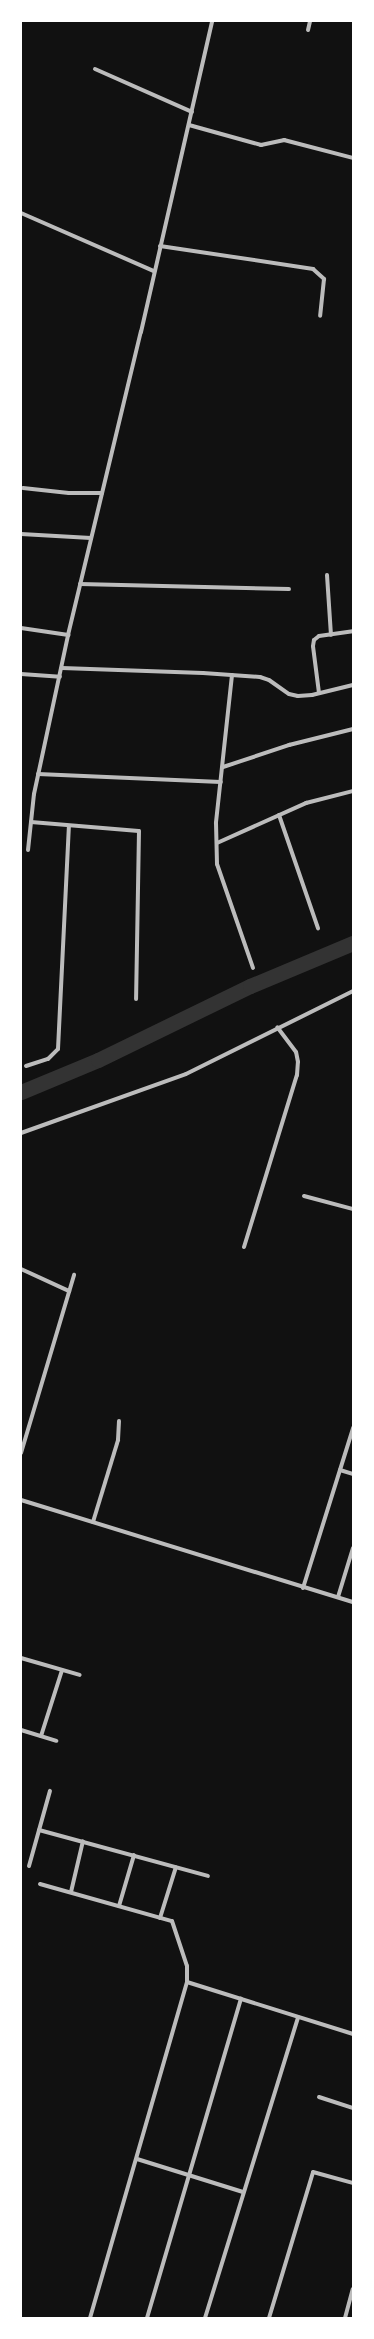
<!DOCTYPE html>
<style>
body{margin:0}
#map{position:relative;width:374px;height:2339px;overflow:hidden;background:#111;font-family:"Noto Sans",sans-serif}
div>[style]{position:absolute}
.river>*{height:15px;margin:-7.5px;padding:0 7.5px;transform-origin:7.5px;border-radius:7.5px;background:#333}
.minor>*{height:4px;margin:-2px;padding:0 2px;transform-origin:2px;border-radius:2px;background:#bcbcbc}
span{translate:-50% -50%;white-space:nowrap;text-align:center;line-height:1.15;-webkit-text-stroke:3.5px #fff;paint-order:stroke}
.frame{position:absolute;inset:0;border:22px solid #fff;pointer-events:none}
</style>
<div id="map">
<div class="river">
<div style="left:21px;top:1092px;width:83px;rotate:-22.6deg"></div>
<div style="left:98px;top:1060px;width:169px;rotate:-26deg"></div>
<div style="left:250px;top:986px;width:112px;rotate:-22.7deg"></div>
</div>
<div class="minor">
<div style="left:308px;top:30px;width:9px;rotate:-77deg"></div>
<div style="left:95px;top:69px;width:106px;rotate:23.9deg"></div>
<div style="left:189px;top:125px;width:75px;rotate:15.5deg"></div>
<div style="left:261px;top:145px;width:24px;rotate:-12deg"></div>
<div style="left:284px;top:140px;width:71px;rotate:14.6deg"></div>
<div style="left:21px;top:213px;width:145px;rotate:23.6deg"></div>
<div style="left:160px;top:246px;width:155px;rotate:8.5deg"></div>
<div style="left:313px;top:269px;width:15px;rotate:42deg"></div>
<div style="left:324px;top:279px;width:37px;rotate:96deg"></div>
<div style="left:23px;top:488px;width:46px;rotate:6.2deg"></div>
<div style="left:69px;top:493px;width:33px"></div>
<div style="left:21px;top:534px;width:70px;rotate:3.3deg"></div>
<div style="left:327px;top:575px;width:60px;rotate:86.2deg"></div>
<div style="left:80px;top:584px;width:209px;rotate:1.4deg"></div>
<div style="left:21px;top:628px;width:48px;rotate:8.5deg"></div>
<div style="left:62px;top:668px;width:141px;rotate:2deg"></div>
<div style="left:203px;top:673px;width:57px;rotate:4deg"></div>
<div style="left:260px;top:677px;width:9px;rotate:18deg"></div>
<div style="left:269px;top:680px;width:24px;rotate:35deg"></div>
<div style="left:289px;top:694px;width:9px;rotate:13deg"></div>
<div style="left:298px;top:696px;width:14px;rotate:-4deg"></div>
<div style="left:312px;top:695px;width:42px;rotate:-13.7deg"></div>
<div style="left:21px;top:674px;width:39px;rotate:4deg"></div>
<div style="left:232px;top:675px;width:149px;rotate:96.2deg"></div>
<div style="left:216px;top:823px;width:41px;rotate:88.6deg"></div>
<div style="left:217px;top:864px;width:110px;rotate:70.9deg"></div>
<div style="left:319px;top:693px;width:47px;rotate:-97.3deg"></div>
<div style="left:313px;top:646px;width:6px;rotate:-81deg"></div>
<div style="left:314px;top:640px;width:6px;rotate:-39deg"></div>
<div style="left:319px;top:636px;width:34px;rotate:-8deg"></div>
<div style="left:223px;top:767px;width:70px;rotate:-18.4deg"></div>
<div style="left:289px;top:745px;width:66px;rotate:-14deg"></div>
<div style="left:38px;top:774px;width:183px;rotate:2.5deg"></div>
<div style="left:279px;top:815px;width:120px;rotate:71deg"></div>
<div style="left:31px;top:822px;width:108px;rotate:4.8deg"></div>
<div style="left:139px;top:831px;width:168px;rotate:91deg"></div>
<div style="left:217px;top:843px;width:98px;rotate:-24.2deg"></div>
<div style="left:306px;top:803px;width:49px;rotate:-14.3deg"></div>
<div style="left:28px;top:850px;width:56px;rotate:-83.9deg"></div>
<div style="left:34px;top:794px;width:163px;rotate:-77.9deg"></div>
<div style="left:68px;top:635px;width:312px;rotate:-76.5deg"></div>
<div style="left:141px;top:332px;width:319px;rotate:-77.1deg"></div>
<div style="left:26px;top:1066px;width:23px;rotate:-18deg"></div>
<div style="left:48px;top:1059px;width:14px;rotate:-45deg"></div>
<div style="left:58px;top:1049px;width:223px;rotate:-87.2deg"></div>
<div style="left:21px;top:1133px;width:175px;rotate:-19.7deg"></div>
<div style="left:186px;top:1074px;width:186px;rotate:-26.4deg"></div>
<div style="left:304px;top:1196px;width:51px;rotate:14.9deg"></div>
<div style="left:244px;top:1247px;width:180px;rotate:-72.9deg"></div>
<div style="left:297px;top:1075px;width:13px;rotate:-86deg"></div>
<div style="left:298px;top:1062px;width:10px;rotate:-101deg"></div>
<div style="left:296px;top:1052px;width:31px;rotate:-127deg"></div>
<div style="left:21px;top:1269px;width:53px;rotate:24.6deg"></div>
<div style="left:21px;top:1453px;width:186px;rotate:-73.4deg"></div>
<div style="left:340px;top:1470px;width:14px;rotate:17deg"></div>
<div style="left:21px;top:1500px;width:347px;rotate:17.1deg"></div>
<div style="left:93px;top:1522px;width:86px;rotate:-73deg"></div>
<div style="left:118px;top:1440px;width:19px;rotate:-87deg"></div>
<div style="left:303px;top:1588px;width:168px;rotate:-72.6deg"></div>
<div style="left:338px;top:1597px;width:51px;rotate:-73deg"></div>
<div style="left:21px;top:1658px;width:61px;rotate:16.1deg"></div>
<div style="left:21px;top:1730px;width:37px;rotate:17deg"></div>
<div style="left:41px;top:1736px;width:69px;rotate:-72.3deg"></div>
<div style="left:39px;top:1830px;width:175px;rotate:15.2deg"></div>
<div style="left:29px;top:1866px;width:78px;rotate:-74.4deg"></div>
<div style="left:40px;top:1884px;width:137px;rotate:15.7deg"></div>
<div style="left:172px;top:1921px;width:47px;rotate:71.6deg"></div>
<div style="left:187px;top:1966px;width:16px;rotate:90deg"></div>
<div style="left:187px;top:1982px;width:350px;rotate:106.1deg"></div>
<div style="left:71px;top:1892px;width:52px;rotate:-76.8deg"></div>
<div style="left:119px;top:1906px;width:53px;rotate:-73.6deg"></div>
<div style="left:160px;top:1918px;width:53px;rotate:-72.6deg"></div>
<div style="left:187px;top:1982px;width:174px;rotate:17.4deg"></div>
<div style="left:319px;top:2097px;width:36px;rotate:18deg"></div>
<div style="left:137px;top:2159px;width:111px;rotate:17.3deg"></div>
<div style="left:147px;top:2318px;width:333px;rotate:-73.6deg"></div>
<div style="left:205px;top:2318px;width:315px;rotate:-72.8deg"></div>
<div style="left:269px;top:2318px;width:152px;rotate:-73.2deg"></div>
<div style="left:313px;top:2172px;width:41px;rotate:15.4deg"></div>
<div style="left:345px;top:2318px;width:30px;rotate:-75deg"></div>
</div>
<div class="frame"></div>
</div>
